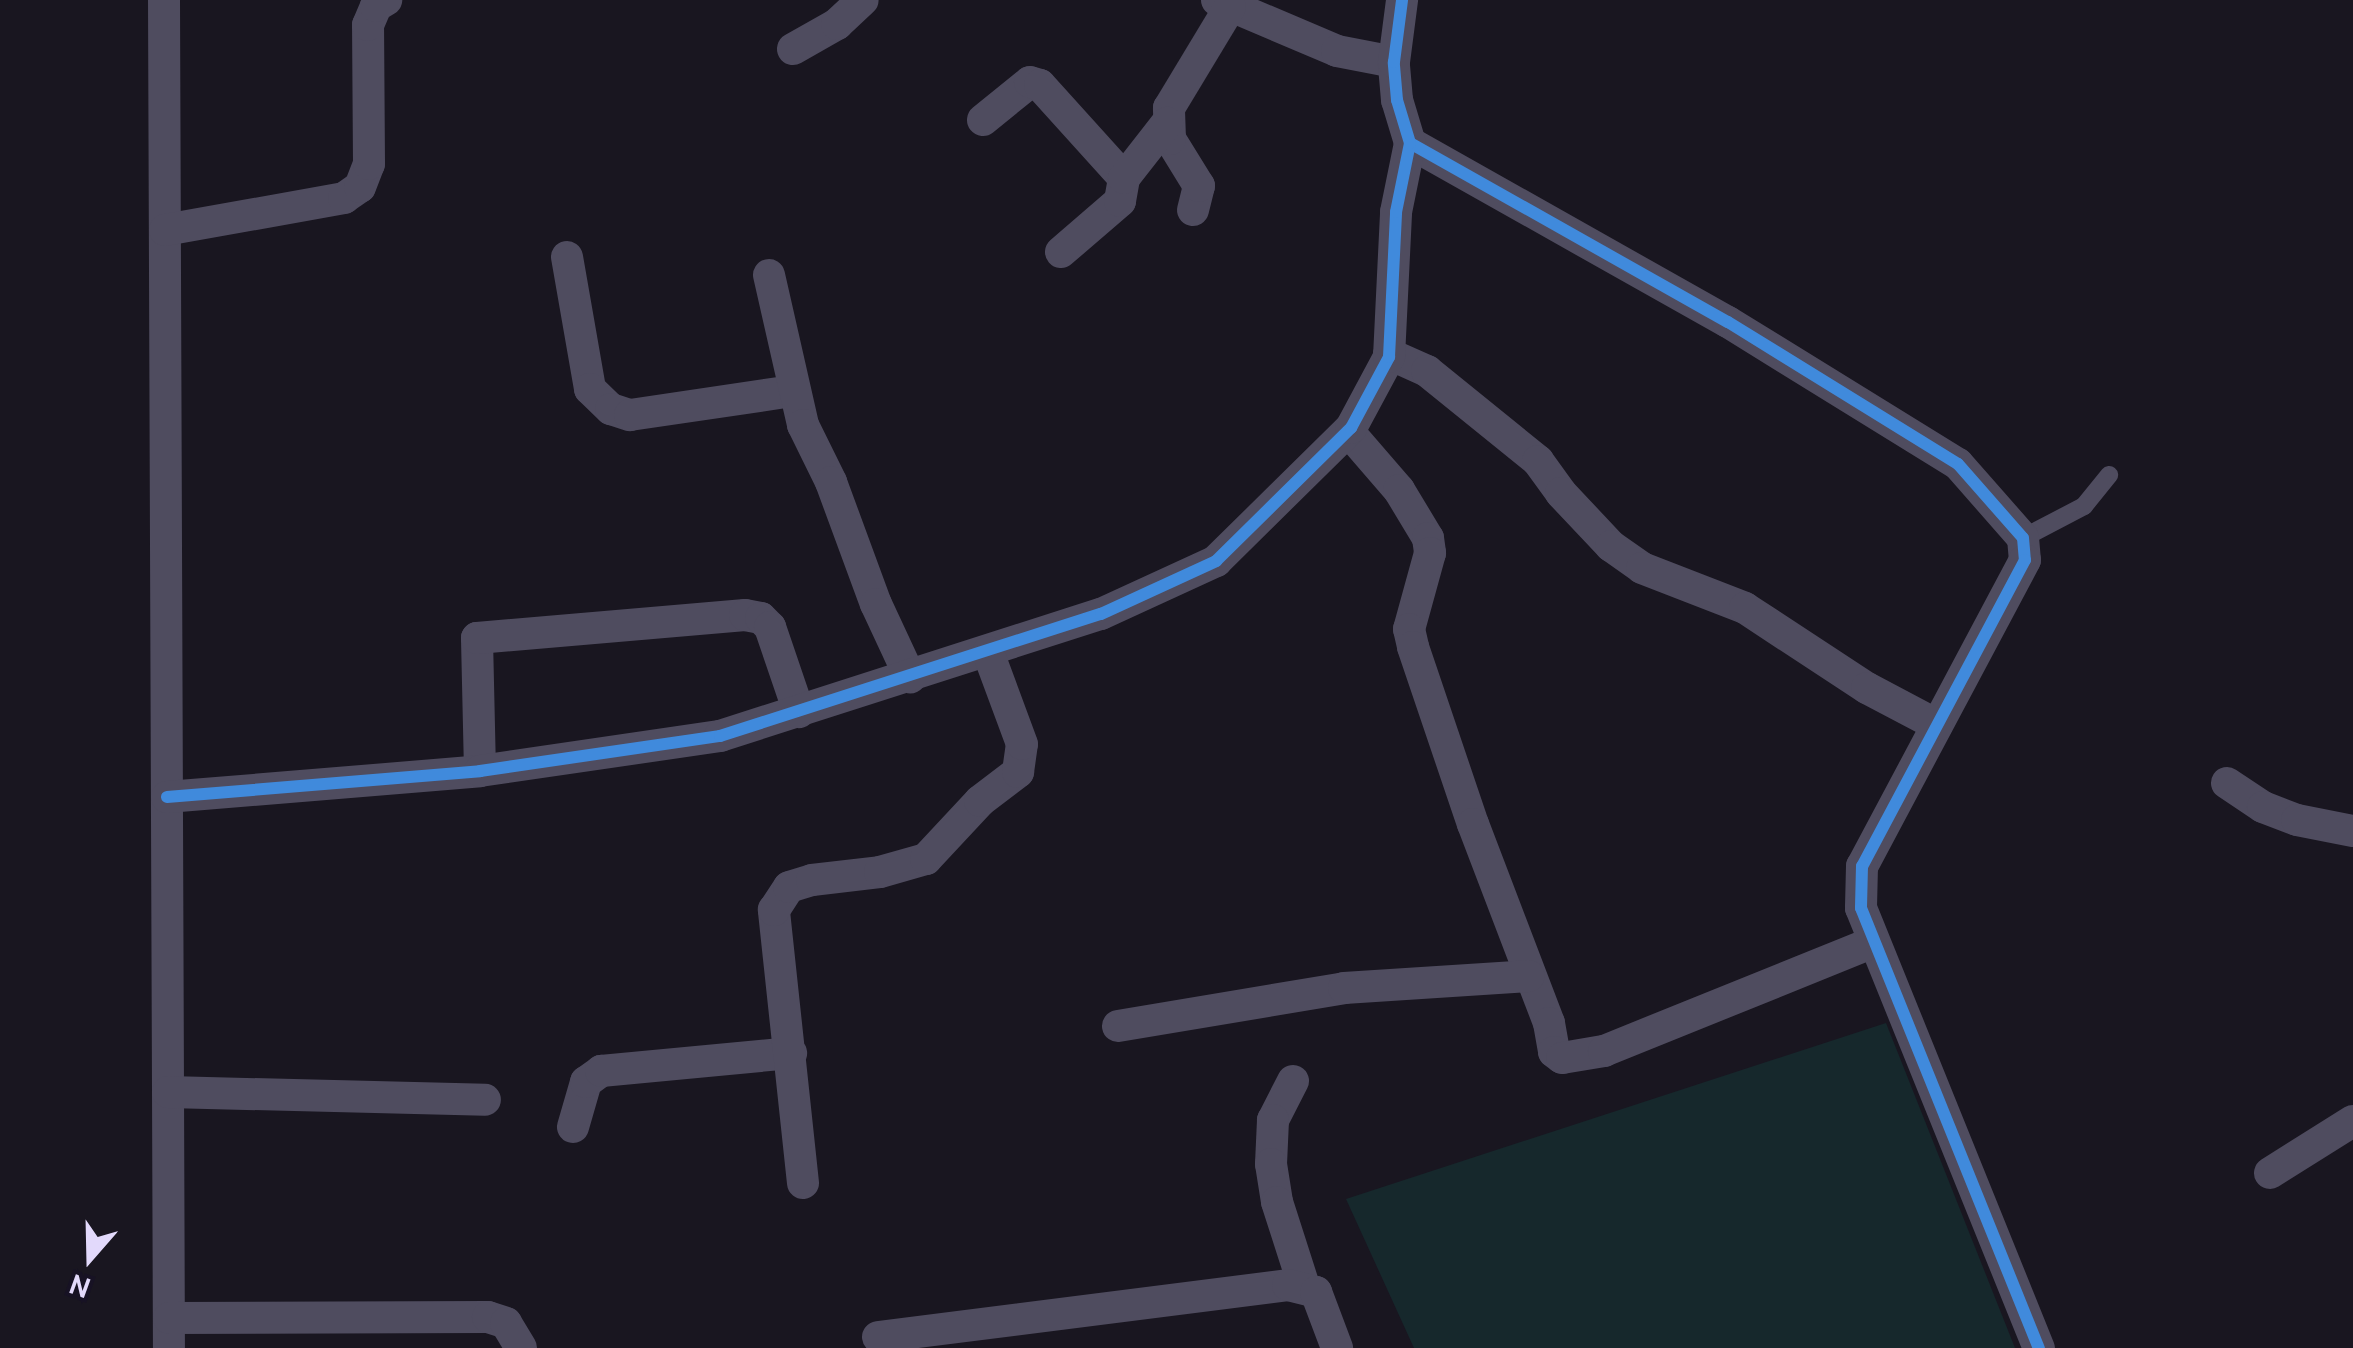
<!DOCTYPE html>
<style>
body{margin:0}
#map{position:relative;width:2353px;height:1348px;overflow:hidden;background:#191620;font-family:Cabin,sans-serif}
div>[style]{position:absolute}
.green>*{inset:0;background:#16282c}
.lane>*{height:18px;margin:-9px;padding:0 9px;transform-origin:9px;border-radius:9px;background:#4f4c5f}
.street>*{height:32px;margin:-16px;padding:0 16px;transform-origin:16px;border-radius:16px;background:#4f4c5f}
.cycleway>*{height:12px;margin:-6px;padding:0 6px;transform-origin:6px;border-radius:6px;background:#408adc}
span{translate:-50% -50%;white-space:nowrap;text-align:center;line-height:1.15;-webkit-text-stroke:8px #171224;paint-order:stroke}
.north{position:absolute;left:40px;top:1208px;width:100px;height:100px;-webkit-text-stroke:8px #171224;paint-order:stroke;rotate:200deg;font-size:28px;font-weight:700;line-height:40px;text-align:center;color:#e2d9fb}
.north::after{content:'';display:block;margin:auto;width:35px;height:45px;background:#e2d9fb;clip-path:polygon(50% 0,100% 100%,50% 72%,0 100%)}
</style>
<div id="map">
<div class="green">
<div style="clip-path:polygon(1886px 1023px,2015px 1348px,1414px 1348px,1346px 1199px)"></div>
</div>
<div class="lane">
<div style="left:2023px;top:538px;width:69px;rotate:-27.7deg"></div>
<div style="left:2084px;top:506px;width:40px;rotate:-51deg"></div>
</div>
<div class="street">
<div style="left:164px;top:0;width:1348px;rotate:89.79deg"></div>
<div style="left:1217px;top:0;width:130px;rotate:23deg"></div>
<div style="left:1337px;top:51px;width:58px;rotate:10.9deg"></div>
<div style="left:793px;top:49px;width:51px;rotate:-29.6deg"></div>
<div style="left:837px;top:24px;width:35px;rotate:-43deg"></div>
<div style="left:983px;top:120px;width:60px;rotate:-39deg"></div>
<div style="left:1030px;top:82px;width:10px;rotate:17deg"></div>
<div style="left:1040px;top:85px;width:125px;rotate:47.9deg"></div>
<div style="left:1410px;top:143px;width:365px;rotate:29.4deg"></div>
<div style="left:1728px;top:322px;width:270px;rotate:31.7deg"></div>
<div style="left:1958px;top:464px;width:98px;rotate:48.7deg"></div>
<div style="left:2023px;top:538px;width:22px;rotate:85deg"></div>
<div style="left:2025px;top:560px;width:347px;rotate:118deg"></div>
<div style="left:1862px;top:866px;width:42px;rotate:91.4deg"></div>
<div style="left:1861px;top:908px;width:475px;rotate:68deg"></div>
<div style="left:1193px;top:210px;width:25px;rotate:-76deg"></div>
<div style="left:1199px;top:186px;width:55px;rotate:-121.7deg"></div>
<div style="left:1170px;top:139px;width:31px;rotate:-92deg"></div>
<div style="left:1169px;top:108px;width:118px;rotate:-58.9deg"></div>
<div style="left:165px;top:230px;width:182px;rotate:-10.1deg"></div>
<div style="left:344px;top:198px;width:19px;rotate:-35deg"></div>
<div style="left:360px;top:187px;width:25px;rotate:-69deg"></div>
<div style="left:369px;top:164px;width:139px;rotate:-90.4deg"></div>
<div style="left:368px;top:25px;width:21px;rotate:-67deg"></div>
<div style="left:376px;top:6px;width:12px;rotate:-31deg"></div>
<div style="left:1061px;top:252px;width:78px;rotate:-40.8deg"></div>
<div style="left:1120px;top:201px;width:23px;rotate:-80deg"></div>
<div style="left:1124px;top:178px;width:70px;rotate:-52deg"></div>
<div style="left:567px;top:257px;width:134px;rotate:80.1deg"></div>
<div style="left:590px;top:389px;width:29px;rotate:44deg"></div>
<div style="left:611px;top:409px;width:20px;rotate:18deg"></div>
<div style="left:630px;top:415px;width:164px;rotate:-8.4deg"></div>
<div style="left:769px;top:275px;width:154px;rotate:77.2deg"></div>
<div style="left:803px;top:425px;width:64px;rotate:63.8deg"></div>
<div style="left:831px;top:482px;width:130px;rotate:69.8deg"></div>
<div style="left:876px;top:604px;width:81px;rotate:65deg"></div>
<div style="left:1389px;top:354px;width:42px;rotate:24.1deg"></div>
<div style="left:1427px;top:371px;width:143px;rotate:39deg"></div>
<div style="left:1538px;top:461px;width:39px;rotate:54deg"></div>
<div style="left:1561px;top:493px;width:73px;rotate:46.7deg"></div>
<div style="left:1611px;top:546px;width:38px;rotate:35deg"></div>
<div style="left:1642px;top:568px;width:110px;rotate:21.2deg"></div>
<div style="left:1745px;top:608px;width:146px;rotate:33.3deg"></div>
<div style="left:1867px;top:688px;width:79px;rotate:27.9deg"></div>
<div style="left:1348px;top:431px;width:78px;rotate:49.2deg"></div>
<div style="left:1399px;top:490px;width:56px;rotate:58.9deg"></div>
<div style="left:1428px;top:538px;width:15px;rotate:82deg"></div>
<div style="left:1430px;top:553px;width:79px;rotate:105.4deg"></div>
<div style="left:1409px;top:629px;width:18px;rotate:77deg"></div>
<div style="left:1413px;top:647px;width:187px;rotate:71.3deg"></div>
<div style="left:1473px;top:824px;width:213px;rotate:69.1deg"></div>
<div style="left:1549px;top:1023px;width:29px;rotate:80deg"></div>
<div style="left:1554px;top:1052px;width:10px;rotate:37deg"></div>
<div style="left:1562px;top:1058px;width:43px;rotate:-9.5deg"></div>
<div style="left:1604px;top:1051px;width:291px;rotate:-22deg"></div>
<div style="left:480px;top:771px;width:133px;rotate:-91.3deg"></div>
<div style="left:477px;top:638px;width:269px;rotate:-4.9deg"></div>
<div style="left:745px;top:615px;width:16px;rotate:11deg"></div>
<div style="left:761px;top:618px;width:13px;rotate:45deg"></div>
<div style="left:770px;top:627px;width:90px;rotate:71.2deg"></div>
<div style="left:2227px;top:783px;width:43px;rotate:33.7deg"></div>
<div style="left:2263px;top:807px;width:36px;rotate:21deg"></div>
<div style="left:2297px;top:820px;width:57px;rotate:11.1deg"></div>
<div style="left:167px;top:797px;width:314px;rotate:-4.7deg"></div>
<div style="left:480px;top:771px;width:243px;rotate:-8.3deg"></div>
<div style="left:720px;top:736px;width:400px;rotate:-17.8deg"></div>
<div style="left:1101px;top:614px;width:127px;rotate:-24.7deg"></div>
<div style="left:1216px;top:561px;width:190px;rotate:-44.6deg"></div>
<div style="left:1351px;top:428px;width:81px;rotate:-61.8deg"></div>
<div style="left:1389px;top:357px;width:145px;rotate:-87.2deg"></div>
<div style="left:1396px;top:212px;width:70px;rotate:-78.5deg"></div>
<div style="left:1410px;top:143px;width:45px;rotate:-106.8deg"></div>
<div style="left:1397px;top:100px;width:38px;rotate:-95deg"></div>
<div style="left:1394px;top:62px;width:63px;rotate:-82.6deg"></div>
<div style="left:1118px;top:1026px;width:229px;rotate:-9.5deg"></div>
<div style="left:1344px;top:988px;width:185px;rotate:-3.7deg"></div>
<div style="left:1293px;top:1081px;width:44px;rotate:117.1deg"></div>
<div style="left:1273px;top:1120px;width:44px;rotate:92.6deg"></div>
<div style="left:1271px;top:1164px;width:38px;rotate:81deg"></div>
<div style="left:1277px;top:1202px;width:88px;rotate:72.2deg"></div>
<div style="left:168px;top:1092px;width:317px;rotate:1.4deg"></div>
<div style="left:573px;top:1127px;width:47px;rotate:-73.9deg"></div>
<div style="left:586px;top:1082px;width:19px;rotate:-36deg"></div>
<div style="left:601px;top:1071px;width:191px;rotate:-5.4deg"></div>
<div style="left:2270px;top:1173px;width:98px;rotate:-32.1deg"></div>
<div style="left:803px;top:1183px;width:275px;rotate:-96.1deg"></div>
<div style="left:774px;top:910px;width:27px;rotate:-57deg"></div>
<div style="left:789px;top:887px;width:24px;rotate:-17deg"></div>
<div style="left:812px;top:880px;width:68px;rotate:-6.7deg"></div>
<div style="left:880px;top:872px;width:48px;rotate:-15.8deg"></div>
<div style="left:926px;top:859px;width:79px;rotate:-47deg"></div>
<div style="left:980px;top:801px;width:48px;rotate:-37.3deg"></div>
<div style="left:1018px;top:772px;width:28px;rotate:-82deg"></div>
<div style="left:1022px;top:744px;width:98px;rotate:-110.3deg"></div>
<div style="left:169px;top:1318px;width:319px;rotate:-0.2deg"></div>
<div style="left:488px;top:1317px;width:19px;rotate:18deg"></div>
<div style="left:506px;top:1323px;width:29px;rotate:59deg"></div>
<div style="left:878px;top:1337px;width:413px;rotate:-7.2deg"></div>
<div style="left:1288px;top:1285px;width:29px;rotate:14deg"></div>
<div style="left:1316px;top:1292px;width:60px;rotate:69.4deg"></div>
</div>
<div class="cycleway">
<div style="left:1410px;top:143px;width:365px;rotate:29.4deg"></div>
<div style="left:1728px;top:322px;width:270px;rotate:31.7deg"></div>
<div style="left:1958px;top:464px;width:98px;rotate:48.7deg"></div>
<div style="left:2023px;top:538px;width:22px;rotate:85deg"></div>
<div style="left:2025px;top:560px;width:347px;rotate:118deg"></div>
<div style="left:1862px;top:866px;width:42px;rotate:91.4deg"></div>
<div style="left:1861px;top:908px;width:475px;rotate:68deg"></div>
<div style="left:167px;top:797px;width:314px;rotate:-4.7deg"></div>
<div style="left:480px;top:771px;width:243px;rotate:-8.3deg"></div>
<div style="left:720px;top:736px;width:400px;rotate:-17.8deg"></div>
<div style="left:1101px;top:614px;width:127px;rotate:-24.7deg"></div>
<div style="left:1216px;top:561px;width:190px;rotate:-44.6deg"></div>
<div style="left:1351px;top:428px;width:81px;rotate:-61.8deg"></div>
<div style="left:1389px;top:357px;width:145px;rotate:-87.2deg"></div>
<div style="left:1396px;top:212px;width:70px;rotate:-78.5deg"></div>
<div style="left:1410px;top:143px;width:45px;rotate:-106.8deg"></div>
<div style="left:1397px;top:100px;width:38px;rotate:-95deg"></div>
<div style="left:1394px;top:62px;width:63px;rotate:-82.6deg"></div>
</div>
<div class="north">N</div>
</div>
